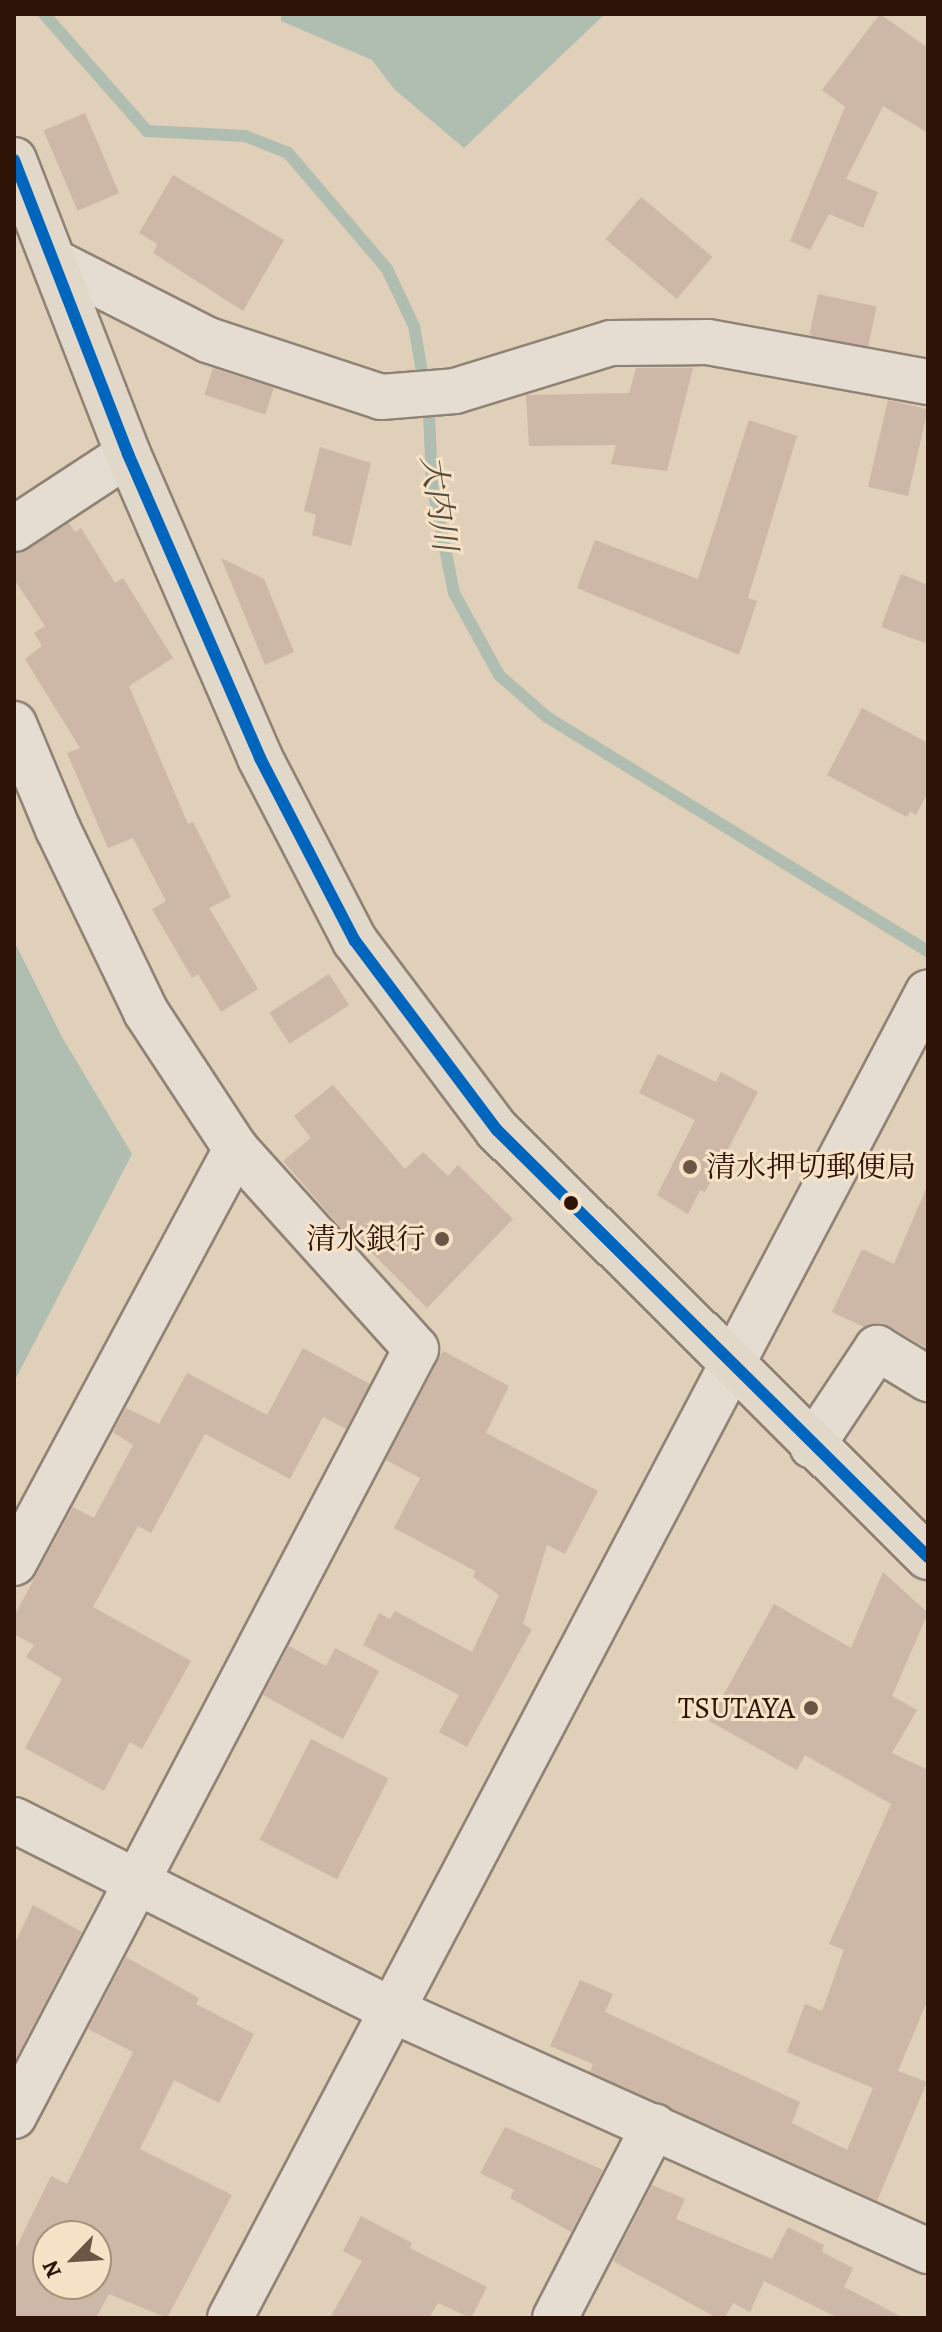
<!DOCTYPE html>
<meta charset="utf-8">
<style>
body{margin:0}
#map{position:relative;width:942px;height:2332px;overflow:hidden;background:#e0cfb9;font-family:Alegreya,"Noto Serif JP",serif}
div>[style]{position:absolute}
.water>*{inset:0;background:#b0beb1}
.stream>*{height:12px;margin:-6px;padding:0 6px;transform-origin:6px;border-radius:6px;background:#b0beb1}
.building>*{inset:0;background:#cdb7a6;transform-origin:0 0}
.roads{filter:drop-shadow(2px 0 #908375) drop-shadow(-2px 0 #908375) drop-shadow(0 2px #908375) drop-shadow(0 -2px #908375)}
.minor>*{height:44px;margin:-22px;padding:0 22px;transform-origin:22px;border-radius:22px;background:#e5ddd2}
.major>*{height:44px;margin:-22px;padding:0 22px;transform-origin:22px;border-radius:22px;background:#e1d8ca}
.bus-1>*{height:12px;margin:-6px;padding:0 6px;transform-origin:6px;border-radius:6px;background:#0065bd}
.dots>*{width:22px;height:22px;translate:-50% -50%;box-sizing:border-box;border:4px solid #f6e2c6;border-radius:50%}
span{translate:-50% -50%;white-space:nowrap;text-align:center;line-height:1.15;-webkit-text-stroke:6px #f6e2c6;paint-order:stroke}
.poi-label{font-size:30px;color:#2d1406}
.left{translate:0 -50%;text-align:left}
.right{translate:-100% -50%;text-align:right}
.water-label{font-size:32px;color:#544d40;font-style:italic}
.frame{position:absolute;inset:0;border:16px solid #2d1406;pointer-events:none}
.north{position:absolute;left:32px;top:2220px;width:80px;height:80px;box-sizing:border-box;background:#f6e2c6;border:2px solid #a69079;border-radius:50%;rotate:245deg;font-size:22px;font-weight:700;line-height:32px;text-align:center;color:#2d1406}
.north::after{content:'';display:block;margin:auto;width:28px;height:36px;background:#6c5545;clip-path:polygon(50% 0,100% 100%,50% 72%,0 100%)}
</style>
<div id="map">
<div class="water">
<div style="clip-path:polygon(281px 14px,605px 14px,464px 148px,394px 89px,372px 60px,281px 21px)"></div>
<div style="clip-path:polygon(14px 941px,62px 1037px,132px 1154px,14px 1382px)"></div>
</div>
<div class="stream">
<div style="left:44px;top:14px;width:156px;rotate:48.6deg"></div>
<div style="left:147px;top:131px;width:98px;rotate:2.9deg"></div>
<div style="left:245px;top:136px;width:46px;rotate:21.6deg"></div>
<div style="left:288px;top:153px;width:153px;rotate:49.5deg"></div>
<div style="left:387px;top:269px;width:63px;rotate:64.7deg"></div>
<div style="left:414px;top:326px;width:87px;rotate:80.1deg"></div>
<div style="left:429px;top:412px;width:72px;rotate:87.6deg"></div>
<div style="left:432px;top:484px;width:111px;rotate:78.6deg"></div>
<div style="left:454px;top:593px;width:94px;rotate:61.2deg"></div>
<div style="left:499px;top:675px;width:64px;rotate:41.2deg"></div>
<div style="left:547px;top:717px;width:447px;rotate:31.6deg"></div>
</div>
<div class="building">
<div style="clip-path:polygon(880px 14px,928px 48px,928px 133px,883px 106px,846px 179px,878px 192px,863px 228px,829px 214px,810px 250px,790px 241px,845px 107px,822px 90px)"></div>
<div style="left:85px;top:113px;width:87px;height:45px;rotate:67deg"></div>
<div style="clip-path:polygon(173px 175px,284px 240px,243px 311px,153px 253px,157px 244px,139px 233px)"></div>
<div style="left:641px;top:197px;width:93px;height:55px;rotate:40deg"></div>
<div style="left:818px;top:294px;width:60px;height:42px;rotate:12deg"></div>
<div style="left:213px;top:368px;width:64px;height:28px;rotate:18deg"></div>
<div style="clip-path:polygon(636px 368px,693px 368px,667px 471px,611px 464px,616px 445px,529px 446px,526px 395px,629px 393px)"></div>
<div style="left:888px;top:400px;width:41px;height:89px;rotate:13deg"></div>
<div style="clip-path:polygon(749px 420px,797px 436px,748px 598px,757px 601px,739px 655px,577px 588px,595px 540px,698px 579px)"></div>
<div style="clip-path:polygon(320px 447px,371px 463px,351px 546px,312px 535px,316px 515px,304px 511px)"></div>
<div style="clip-path:polygon(69px 523px,75px 532px,81px 528px,115px 583px,123px 578px,173px 658px,129px 686px,188px 824px,193px 822px,231px 897px,209px 908px,258px 989px,221px 1012px,198px 974px,192px 978px,152px 909px,166px 901px,133px 838px,108px 848px,67px 753px,80px 748px,25px 659px,42px 646px,34px 633px,45px 626px,14px 579px,14px 554px)"></div>
<div style="clip-path:polygon(221px 558px,264px 579px,294px 652px,265px 665px)"></div>
<div style="clip-path:polygon(901px 574px,928px 585px,928px 644px,881px 627px)"></div>
<div style="clip-path:polygon(862px 708px,928px 743px,928px 792px,916px 815px,910px 811px,907px 817px,827px 775px)"></div>
<div style="left:329px;top:974px;width:37px;height:71px;rotate:57deg"></div>
<div style="clip-path:polygon(658px 1054px,716px 1082px,721px 1072px,758px 1092px,705px 1192px,700px 1190px,688px 1214px,657px 1195px,695px 1120px,639px 1093px)"></div>
<div style="clip-path:polygon(333px 1085px,405px 1169px,423px 1152px,448px 1176px,458px 1165px,513px 1219px,427px 1308px,360px 1241px,356px 1245px,283px 1161px,311px 1138px,294px 1116px)"></div>
<div style="clip-path:polygon(928px 1184px,928px 1349px,889px 1326px,864px 1327px,832px 1312px,862px 1249px,894px 1264px)"></div>
<div style="clip-path:polygon(303px 1348px,370px 1384px,346px 1429px,323px 1417px,290px 1479px,205px 1434px,151px 1533px,138px 1526px,93px 1607px,191px 1661px,142px 1749px,130px 1742px,104px 1791px,25px 1748px,62px 1679px,26px 1657px,34px 1645px,14px 1634px,14px 1616px,73px 1507px,94px 1518px,133px 1445px,113px 1432px,126px 1408px,159px 1424px,187px 1373px,267px 1415px)"></div>
<div style="clip-path:polygon(443px 1351px,509px 1386px,486px 1433px,598px 1491px,565px 1554px,547px 1545px,523px 1624px,532px 1629px,467px 1747px,439px 1732px,459px 1695px,363px 1645px,379px 1613px,390px 1619px,395px 1611px,472px 1652px,499px 1595px,473px 1577px,475px 1571px,394px 1528px,420px 1478px,386px 1460px)"></div>
<div style="clip-path:polygon(883px 1572px,928px 1613px,892px 1696px,917px 1710px,892px 1753px,928px 1770px,928px 1999px,898px 2071px,927px 2082px,877px 2201px,590px 2072px,593px 2064px,550px 2046px,580px 1980px,613px 1994px,605px 2012px,800px 2102px,792px 2123px,847px 2150px,873px 2088px,787px 2052px,805px 2004px,822px 2011px,844px 1950px,829px 1944px,891px 1804px,805px 1755px,797px 1770px,709px 1721px,774px 1604px,851px 1648px)"></div>
<div style="clip-path:polygon(289px 1646px,326px 1666px,335px 1648px,379px 1671px,343px 1739px,263px 1695px)"></div>
<div style="left:311px;top:1739px;width:87px;height:113px;rotate:27deg"></div>
<div style="clip-path:polygon(33px 1905px,82px 1932px,14px 2062px,14px 1945px)"></div>
<div style="clip-path:polygon(evenodd,126px 1957px,199px 1998px,196px 2004px,254px 2034px,219px 2103px,174px 2080px,140px 2149px,232px 2195px,167px 2318px,109px 2294px,96px 2318px,14px 2318px,14px 2252px,51px 2176px,67px 2184px,133px 2052px,88px 2029px,126px 1957px,48px 2236px,96px 2236px,96px 2284px,48px 2284px,48px 2236px)"></div>
<div style="clip-path:polygon(505px 2127px,603px 2170px,571px 2232px,510px 2198px,514px 2190px,480px 2173px)"></div>
<div style="clip-path:polygon(652px 2185px,685px 2199px,676px 2219px,772px 2259px,788px 2227px,824px 2245px,822px 2252px,853px 2268px,844px 2287px,904px 2318px,838px 2318px,764px 2281px,750px 2312px,733px 2303px,725px 2318px,717px 2318px,613px 2261px)"></div>
<div style="clip-path:polygon(361px 2216px,412px 2243px,410px 2248px,487px 2287px,471px 2318px,438px 2303px,429px 2318px,330px 2318px,362px 2261px,343px 2251px)"></div>
</div>
<div class="roads">
<div class="minor">
<div style="left:55px;top:262px;width:172px;rotate:27deg"></div>
<div style="left:208px;top:340px;width:182px;rotate:18.2deg"></div>
<div style="left:381px;top:397px;width:74px;rotate:-4.6deg"></div>
<div style="left:455px;top:391px;width:163px;rotate:-17.1deg"></div>
<div style="left:611px;top:343px;width:97px;rotate:-0.6deg"></div>
<div style="left:708px;top:342px;width:224px;rotate:10.3deg"></div>
<div style="left:14px;top:529px;width:136px;rotate:-33.3deg"></div>
<div style="left:14px;top:724px;width:114px;rotate:67.3deg"></div>
<div style="left:58px;top:829px;width:203px;rotate:64.3deg"></div>
<div style="left:146px;top:1012px;width:164px;rotate:56.7deg"></div>
<div style="left:236px;top:1149px;width:269px;rotate:48deg"></div>
<div style="left:416px;top:1349px;width:866px;rotate:117.66deg"></div>
<div style="left:812px;top:1446px;width:118px;rotate:-56.4deg"></div>
<div style="left:877px;top:1348px;width:60px;rotate:31.3deg"></div>
<div style="left:14px;top:1563px;width:470px;rotate:-61.8deg"></div>
<div style="left:14px;top:1820px;width:423px;rotate:26.7deg"></div>
<div style="left:392px;top:2010px;width:588px;rotate:24.21deg"></div>
<div style="left:230px;top:2318px;width:1498px;rotate:-62.24deg"></div>
<div style="left:555px;top:2318px;width:216px;rotate:-62.7deg"></div>
</div>
<div class="major">
<div style="left:14px;top:160px;width:315px;rotate:68.8deg"></div>
<div style="left:128px;top:454px;width:331px;rotate:66.5deg"></div>
<div style="left:260px;top:758px;width:206px;rotate:62.6deg"></div>
<div style="left:355px;top:941px;width:236px;rotate:53.1deg"></div>
<div style="left:497px;top:1130px;width:607px;rotate:44.73deg"></div>
</div>
</div>
<div class="bus-1">
<div style="left:14px;top:160px;width:315px;rotate:68.8deg"></div>
<div style="left:128px;top:454px;width:331px;rotate:66.5deg"></div>
<div style="left:260px;top:758px;width:206px;rotate:62.6deg"></div>
<div style="left:355px;top:941px;width:236px;rotate:53.1deg"></div>
<div style="left:497px;top:1130px;width:607px;rotate:44.73deg"></div>
</div>
<div class="dots">
<div style="left:690px;top:1167px;background:#6c5545"></div>
<div style="left:571px;top:1203px;background:#2d1406"></div>
<div style="left:442px;top:1239px;background:#6c5545"></div>
<div style="left:811px;top:1708px;background:#6c5545"></div>
</div>
<div class="poi-label">
<span class="left" style="left:706px;top:1167px">清水押切郵便局</span>
<span class="right" style="left:426px;top:1239px">清水銀行</span>
<span class="right" style="left:795px;top:1708px">TSUTAYA</span>
</div>
<div class="water-label">
<span style="left:439px;top:503px;rotate:82deg">大内川</span>
</div>
<div class="frame"></div>
<div class="north">N</div>
</div>
